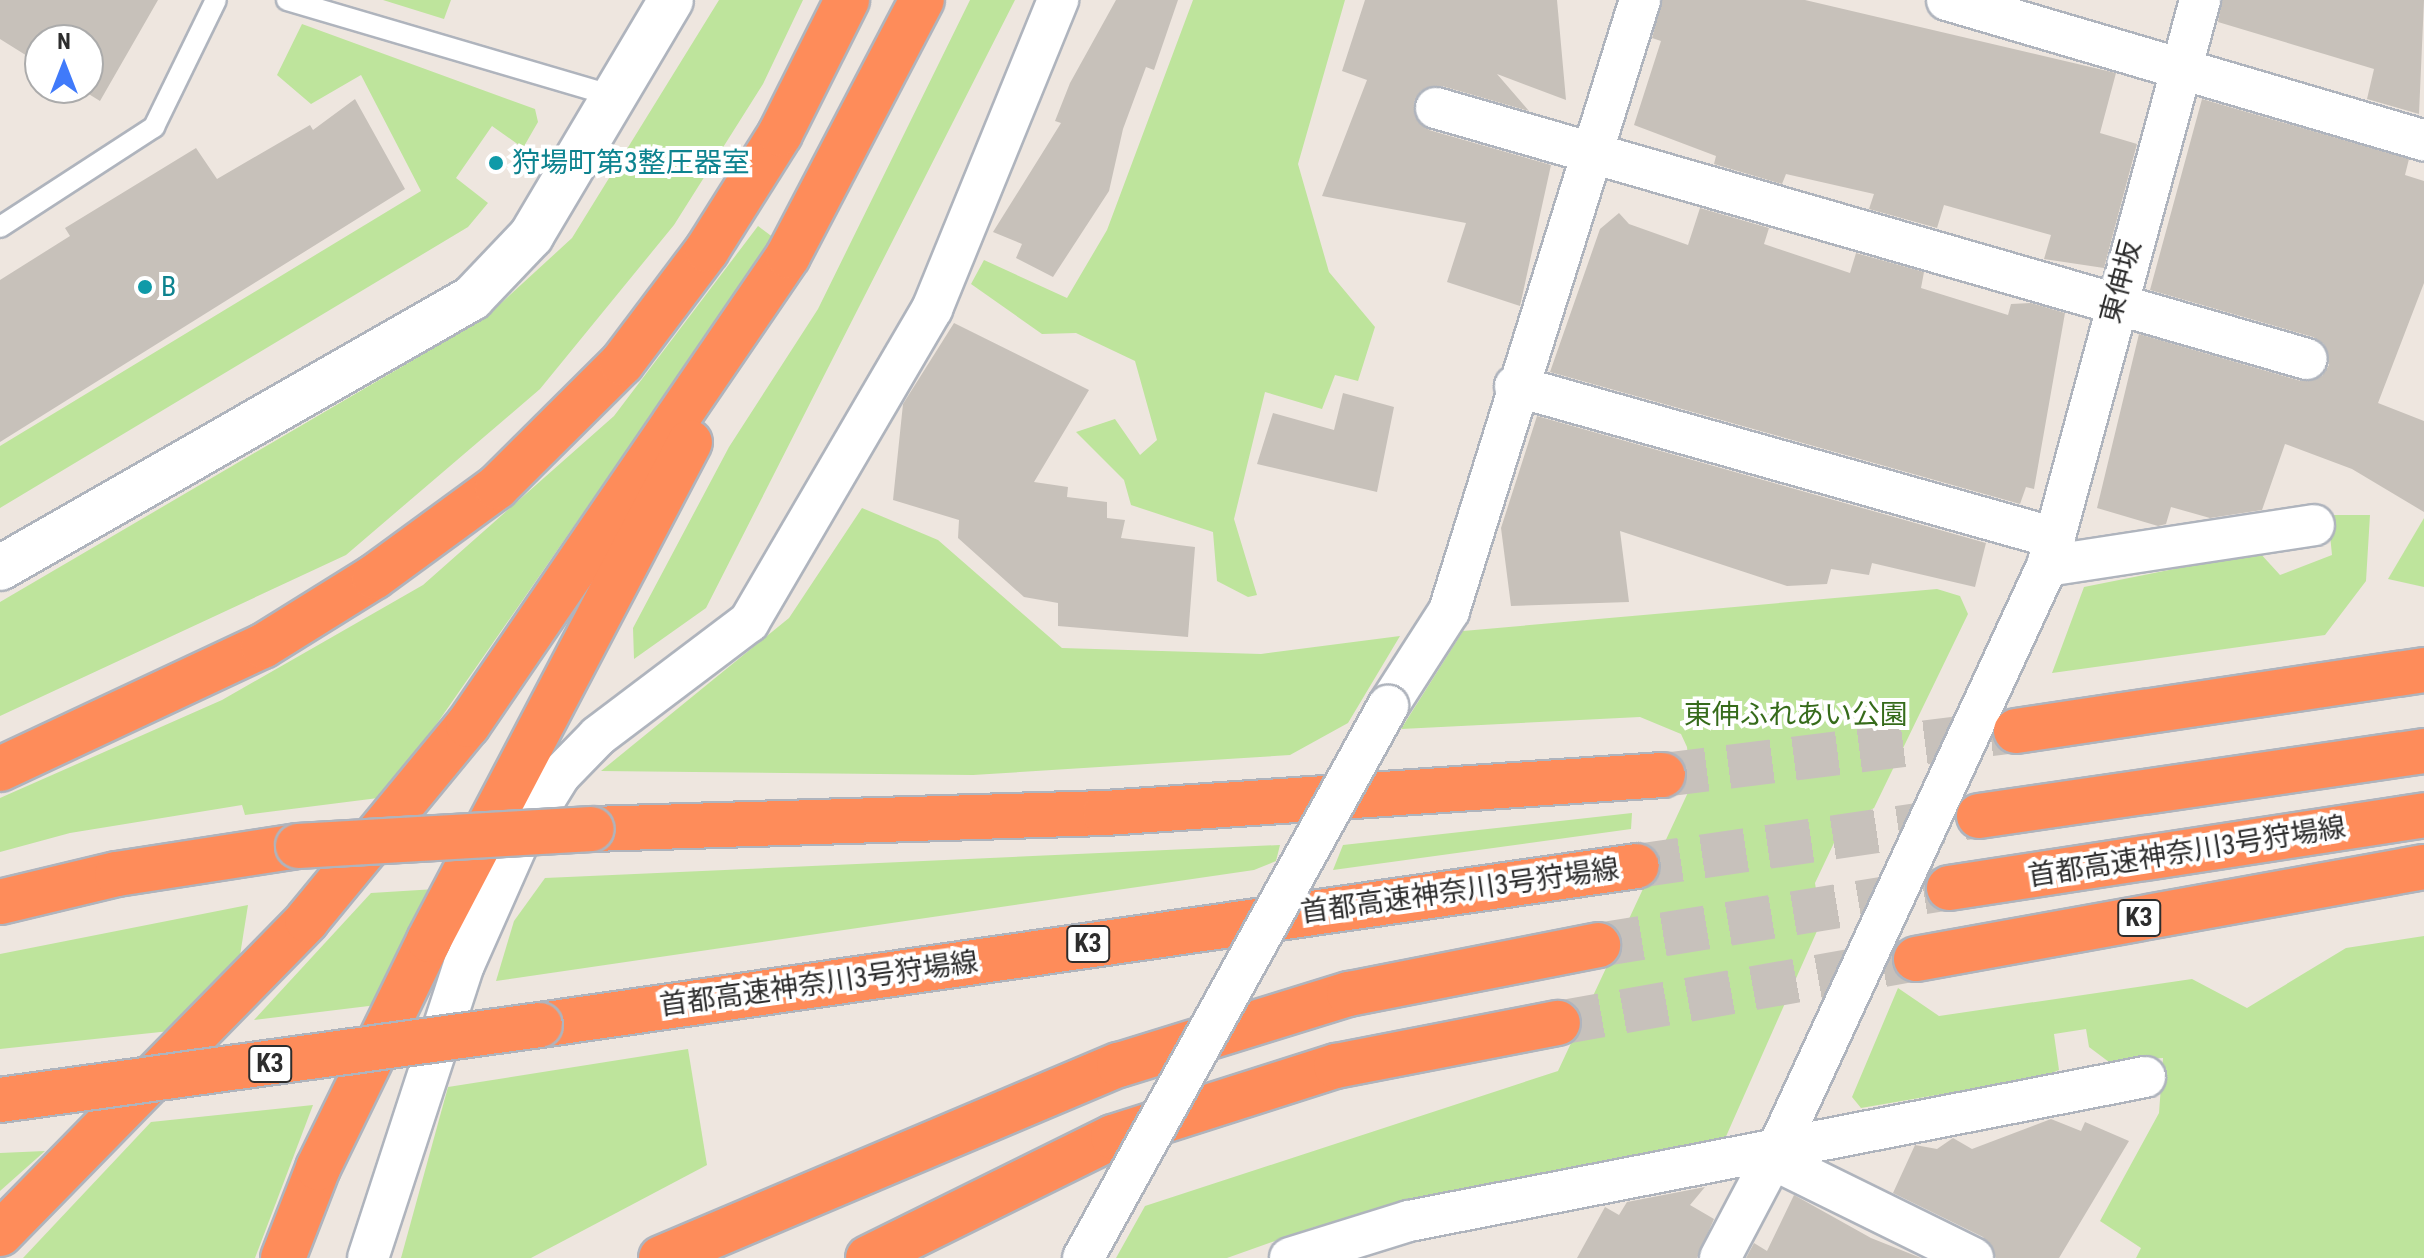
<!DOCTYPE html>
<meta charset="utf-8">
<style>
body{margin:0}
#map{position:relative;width:2424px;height:1258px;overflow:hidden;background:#eee6df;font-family:"Roboto Condensed","Noto Sans JP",sans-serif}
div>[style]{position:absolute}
.green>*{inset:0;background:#bee49c}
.building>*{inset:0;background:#c7c1ba}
.highway-tunnel>*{height:44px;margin-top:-22px;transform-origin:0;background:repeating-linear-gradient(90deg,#c7c1bb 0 44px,transparent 0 66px)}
.roads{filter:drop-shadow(2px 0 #afb4bd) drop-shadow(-2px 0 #afb4bd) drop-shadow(0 2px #afb4bd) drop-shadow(0 -2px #afb4bd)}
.lane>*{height:20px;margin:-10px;padding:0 10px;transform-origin:10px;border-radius:10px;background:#fff}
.street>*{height:40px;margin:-20px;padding:0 20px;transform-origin:20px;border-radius:20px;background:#fff}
.secondary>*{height:44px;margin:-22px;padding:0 22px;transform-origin:22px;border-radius:22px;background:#fff}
.highway>*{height:44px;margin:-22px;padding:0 22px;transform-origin:22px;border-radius:22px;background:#fe8c5a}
.bridges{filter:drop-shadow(2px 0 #afb4bd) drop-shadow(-2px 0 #afb4bd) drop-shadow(0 2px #afb4bd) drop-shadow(0 -2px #afb4bd)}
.street-bridge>*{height:40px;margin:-20px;padding:0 20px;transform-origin:20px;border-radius:20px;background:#fff}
.highway-bridge>*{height:44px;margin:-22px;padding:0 22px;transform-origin:22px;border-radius:22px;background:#fe8c5a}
.dots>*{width:22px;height:22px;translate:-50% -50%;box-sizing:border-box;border:4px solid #fff;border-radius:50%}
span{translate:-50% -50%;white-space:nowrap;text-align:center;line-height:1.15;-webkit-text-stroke:8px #fff;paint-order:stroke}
.shield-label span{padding:2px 6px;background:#fff;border:2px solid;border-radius:6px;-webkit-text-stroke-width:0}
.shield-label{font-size:26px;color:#2d2d2d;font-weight:700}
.culture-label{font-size:28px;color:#0d838f}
.left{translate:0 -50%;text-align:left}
.street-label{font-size:28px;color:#2d2d2d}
.park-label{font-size:28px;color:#366b1b}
.north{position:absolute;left:24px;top:24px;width:80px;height:80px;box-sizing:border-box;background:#fff;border:2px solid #ababab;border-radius:50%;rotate:0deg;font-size:22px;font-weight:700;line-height:32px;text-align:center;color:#2d2d2d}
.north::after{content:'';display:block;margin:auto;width:28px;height:36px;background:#407afa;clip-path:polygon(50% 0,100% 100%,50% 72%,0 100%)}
</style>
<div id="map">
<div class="green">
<div style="clip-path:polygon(383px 0,451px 0,444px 19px)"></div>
<div style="clip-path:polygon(719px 0,803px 0,763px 84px,674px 225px,540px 389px,346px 555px,0 716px,0 602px,485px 318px,572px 238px)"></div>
<div style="clip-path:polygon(970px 0,1015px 0,706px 608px,634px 659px,633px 628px,729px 447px,818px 309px)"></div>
<div style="clip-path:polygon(1193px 0,1345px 0,1298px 164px,1329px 272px,1375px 327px,1358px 381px,1335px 375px,1322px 409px,1265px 392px,1234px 519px,1257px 595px,1248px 597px,1217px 581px,1213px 532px,1131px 505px,1124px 480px,1076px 432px,1115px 419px,1140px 455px,1157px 440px,1135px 361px,1076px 333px,1042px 334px,971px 284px,984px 260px,1067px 298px,1107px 230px)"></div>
<div style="clip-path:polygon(302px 24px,535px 109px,538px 122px,523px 148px,492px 126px,456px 178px,488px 203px,468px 227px,0 508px,0 446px,421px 191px,361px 75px,311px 104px,277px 75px)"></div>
<div style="clip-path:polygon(758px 226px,774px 238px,386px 797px,245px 815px,242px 805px,70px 833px,0 852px,0 798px,222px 700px,423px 585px,614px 416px)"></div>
<div style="clip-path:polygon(862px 508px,938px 540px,1062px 648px,1261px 654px,1400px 636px,1348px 723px,1290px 755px,973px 775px,601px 771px,789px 618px)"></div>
<div style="clip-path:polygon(2328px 515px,2370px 515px,2366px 581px,2325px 635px,2052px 673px,2084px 587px,2259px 552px,2280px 575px,2332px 555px)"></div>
<div style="clip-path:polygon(2424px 518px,2424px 587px,2388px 579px)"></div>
<div style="clip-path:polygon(1937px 589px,1960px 596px,1968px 614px,1874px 808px,1842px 826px,1815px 883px,1821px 922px,1724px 1141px,1314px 1227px,1227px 1258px,1116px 1258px,1145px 1206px,1558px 1071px,1691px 786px,1687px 747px,1681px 734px,1640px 717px,1401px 729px,1463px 631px)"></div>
<div style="clip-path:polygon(1632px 813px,1631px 829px,1333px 870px,1343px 845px)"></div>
<div style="clip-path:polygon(1280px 845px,1276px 861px,1254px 870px,496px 981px,514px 921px,545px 878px)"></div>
<div style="clip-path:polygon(436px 889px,377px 1005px,254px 1020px,371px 893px)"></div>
<div style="clip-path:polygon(248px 905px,238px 968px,189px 1029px,0 1049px,0 954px)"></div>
<div style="clip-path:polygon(2424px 936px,2424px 1258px,2136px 1258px,2141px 1248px,2100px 1221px,2159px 1113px,2163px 1058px,2109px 1062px,2089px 1047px,2086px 1029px,2054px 1034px,2059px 1070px,2042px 1077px,1861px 1108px,1852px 1097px,1898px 988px,1939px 1016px,2192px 979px,2247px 1008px,2346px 948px)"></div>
<div style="clip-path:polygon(688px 1049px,707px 1165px,531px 1258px,401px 1258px,448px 1087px)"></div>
<div style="clip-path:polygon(313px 1105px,255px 1258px,23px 1258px,151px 1122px)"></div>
<div style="clip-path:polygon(45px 1151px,0 1191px,0 1153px)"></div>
</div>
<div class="building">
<div style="clip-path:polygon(0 0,158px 0,100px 101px,79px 88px,88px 88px,88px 40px,40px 40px,40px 64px,0 39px)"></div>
<div style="clip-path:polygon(1116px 0,1178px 0,1154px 70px,1146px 67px,1123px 129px,1109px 191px,1053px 277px,1016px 258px,1022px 244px,993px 232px,1061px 123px,1055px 121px,1070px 83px)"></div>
<div style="clip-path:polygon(1365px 0,1557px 0,1566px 100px,1497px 74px,1529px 111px,1442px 86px,1421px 91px,1414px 102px,1429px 130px,1551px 165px,1520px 306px,1447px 282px,1466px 223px,1322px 196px,1367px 80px,1342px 71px)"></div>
<div style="clip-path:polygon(1662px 0,1805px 0,2116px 73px,2100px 133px,2137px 144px,2104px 268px,2044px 259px,2051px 235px,1944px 205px,1937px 228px,1869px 209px,1874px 194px,1786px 174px,1782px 184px,1714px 164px,1716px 156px,1634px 125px,1661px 41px,1652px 38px)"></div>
<div style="clip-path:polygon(2222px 0,2424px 0,2419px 114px,2367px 99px,2374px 69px,2218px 22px)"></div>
<div style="clip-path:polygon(355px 99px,405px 189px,0 442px,0 280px,70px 236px,65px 228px,196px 148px,217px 179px,310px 125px,313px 130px)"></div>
<div style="clip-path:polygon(2202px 99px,2409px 159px,2405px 175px,2424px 181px,2424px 283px,2378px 403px,2424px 421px,2424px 512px,2352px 469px,2285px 444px,2262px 510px,2210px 518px,2171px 507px,2166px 524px,2158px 526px,2097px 508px,2139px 334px,2301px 381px,2322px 376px,2329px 365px,2324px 344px,2313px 337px,2150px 290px)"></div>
<div style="clip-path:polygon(1700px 208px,1769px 228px,1764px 244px,1850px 273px,1856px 253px,1924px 272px,1921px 288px,2008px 315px,2011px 304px,2031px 303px,2065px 313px,2034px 489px,2026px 487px,2020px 504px,1550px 372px,1600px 229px,1619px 213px,1629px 224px,1688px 245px)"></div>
<div style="clip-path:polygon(954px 323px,1089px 390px,1034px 482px,1068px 487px,1067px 497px,1107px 502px,1107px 518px,1125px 520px,1121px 538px,1195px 547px,1188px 637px,1058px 626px,1058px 603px,1024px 597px,958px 538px,959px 520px,893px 500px,903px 404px)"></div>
<div style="clip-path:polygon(1343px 393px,1394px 407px,1377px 492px,1257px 464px,1273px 413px,1334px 430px)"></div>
<div style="clip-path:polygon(1537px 416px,1986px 543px,1975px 587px,1872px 563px,1869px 575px,1831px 569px,1827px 584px,1787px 586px,1620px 531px,1629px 602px,1511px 606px,1501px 528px)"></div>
<div style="clip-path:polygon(2051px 1119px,2081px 1131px,2085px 1122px,2129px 1141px,2059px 1258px,1996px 1258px,1983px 1237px,1893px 1193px,1915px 1145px,1937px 1149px,1953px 1138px,1972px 1149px)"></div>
<div style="clip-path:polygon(1705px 1187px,1690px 1205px,1714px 1219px,1697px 1258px,1577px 1258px,1605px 1207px,1619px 1215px,1627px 1202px)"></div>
<div style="clip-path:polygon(1794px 1195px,1871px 1238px,1921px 1258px,1746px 1258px,1754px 1243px,1767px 1251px)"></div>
</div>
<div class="highway-tunnel">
<div style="left:1663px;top:775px;width:356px;rotate:-7.1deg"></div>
<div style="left:1637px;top:866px;width:346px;rotate:-8.3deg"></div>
<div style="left:1598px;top:945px;width:356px;rotate:-9.2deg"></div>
<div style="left:1558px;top:1023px;width:364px;rotate:-10.1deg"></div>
</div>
<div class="roads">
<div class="lane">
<div style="left:287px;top:0;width:344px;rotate:16.4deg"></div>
<div style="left:0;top:227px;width:184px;rotate:-33deg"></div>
<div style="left:154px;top:127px;width:141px;rotate:-64deg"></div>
</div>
<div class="street">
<div style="left:1947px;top:0;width:497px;rotate:16.4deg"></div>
<div style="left:1436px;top:108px;width:906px;rotate:16.08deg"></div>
<div style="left:1515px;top:386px;width:561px;rotate:15.72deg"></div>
<div style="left:2047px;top:566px;width:270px;rotate:-8.7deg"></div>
<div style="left:1388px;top:706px;width:113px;rotate:-57.3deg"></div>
<div style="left:1449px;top:611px;width:640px;rotate:-72.64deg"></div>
<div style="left:1772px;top:1159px;width:224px;rotate:26.2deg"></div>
<div style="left:368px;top:1258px;width:308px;rotate:-71.9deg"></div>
<div style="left:464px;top:965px;width:133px;rotate:-66.1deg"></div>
<div style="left:518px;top:843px;width:80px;rotate:-58.3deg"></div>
<div style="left:560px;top:775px;width:54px;rotate:-45.7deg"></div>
<div style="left:598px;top:736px;width:189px;rotate:-37.1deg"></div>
<div style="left:749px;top:622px;width:363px;rotate:-59.7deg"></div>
<div style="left:932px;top:309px;width:334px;rotate:-67.8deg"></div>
<div style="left:1290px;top:1258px;width:125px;rotate:-17.3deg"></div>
<div style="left:1409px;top:1221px;width:750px;rotate:-11.07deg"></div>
<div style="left:1720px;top:1258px;width:124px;rotate:-62.2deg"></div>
<div style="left:1778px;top:1148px;width:641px;rotate:-65.19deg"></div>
<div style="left:2047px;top:566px;width:586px;rotate:-74.87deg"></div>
</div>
<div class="secondary">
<div style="left:0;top:568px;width:544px;rotate:-29.77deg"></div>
<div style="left:472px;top:298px;width:86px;rotate:-46.4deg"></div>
<div style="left:531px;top:236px;width:274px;rotate:-59.3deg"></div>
</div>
<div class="highway">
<div style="left:2016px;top:731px;width:413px;rotate:-8.5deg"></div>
<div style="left:0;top:769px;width:290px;rotate:-25.1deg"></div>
<div style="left:263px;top:646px;width:131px;rotate:-31.9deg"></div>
<div style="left:374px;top:577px;width:152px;rotate:-36.2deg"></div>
<div style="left:497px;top:487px;width:176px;rotate:-44.8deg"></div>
<div style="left:622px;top:363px;width:141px;rotate:-53deg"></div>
<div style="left:707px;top:250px;width:137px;rotate:-57.8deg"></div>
<div style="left:780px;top:134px;width:150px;rotate:-63.4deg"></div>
<div style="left:1979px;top:816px;width:450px;rotate:-8.3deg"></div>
<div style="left:592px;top:829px;width:513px;rotate:-1.79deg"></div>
<div style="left:1105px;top:813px;width:559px;rotate:-3.9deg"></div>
<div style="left:1949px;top:888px;width:481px;rotate:-8.7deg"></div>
<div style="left:0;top:902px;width:120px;rotate:-13.5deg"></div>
<div style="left:117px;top:874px;width:183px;rotate:-8.8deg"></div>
<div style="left:1916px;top:959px;width:516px;rotate:-10.27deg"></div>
<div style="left:540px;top:1025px;width:1108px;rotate:-8.25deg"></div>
<div style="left:0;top:1234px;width:439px;rotate:-45.6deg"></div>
<div style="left:307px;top:920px;width:253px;rotate:-50.5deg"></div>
<div style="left:468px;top:725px;width:568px;rotate:-55.69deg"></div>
<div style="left:788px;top:256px;width:289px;rotate:-62.4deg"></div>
<div style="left:283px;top:1258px;width:97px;rotate:-68.7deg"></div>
<div style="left:318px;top:1168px;width:254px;rotate:-64deg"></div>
<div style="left:429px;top:940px;width:562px;rotate:-62.34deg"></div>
<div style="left:661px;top:1258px;width:497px;rotate:-22.9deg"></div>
<div style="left:1119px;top:1065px;width:241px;rotate:-17.2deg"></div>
<div style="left:1349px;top:994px;width:254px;rotate:-11.1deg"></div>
<div style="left:868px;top:1258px;width:273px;rotate:-26.3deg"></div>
<div style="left:1113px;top:1137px;width:234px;rotate:-17.7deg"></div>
<div style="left:1336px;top:1066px;width:226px;rotate:-11deg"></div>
</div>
</div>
<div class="bridges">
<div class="street-bridge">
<div style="left:1083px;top:1258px;width:631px;rotate:-61.08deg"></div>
</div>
<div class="highway-bridge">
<div style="left:298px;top:846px;width:294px;rotate:-3.3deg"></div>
<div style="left:0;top:1100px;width:545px;rotate:-7.91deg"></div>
</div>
</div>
<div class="dots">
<div style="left:496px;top:163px;background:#0f9aa8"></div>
<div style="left:145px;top:287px;background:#0f9aa8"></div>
</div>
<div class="shield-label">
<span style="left:2139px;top:918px">K3</span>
<span style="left:1088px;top:944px">K3</span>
<span style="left:270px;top:1064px">K3</span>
</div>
<div class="culture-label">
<span class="left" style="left:512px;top:163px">狩場町第3整圧器室</span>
<span class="left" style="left:161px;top:287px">B</span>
</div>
<div class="street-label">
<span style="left:2121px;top:282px;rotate:-75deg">東伸坂</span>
<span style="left:2187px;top:852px;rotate:-9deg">首都高速神奈川3号狩場線</span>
<span style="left:1460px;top:891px;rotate:-8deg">首都高速神奈川3号狩場線</span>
<span style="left:819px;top:984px;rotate:-8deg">首都高速神奈川3号狩場線</span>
</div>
<div class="park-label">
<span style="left:1796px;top:715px">東伸ふれあい公園</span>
</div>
<div class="north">N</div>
</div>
